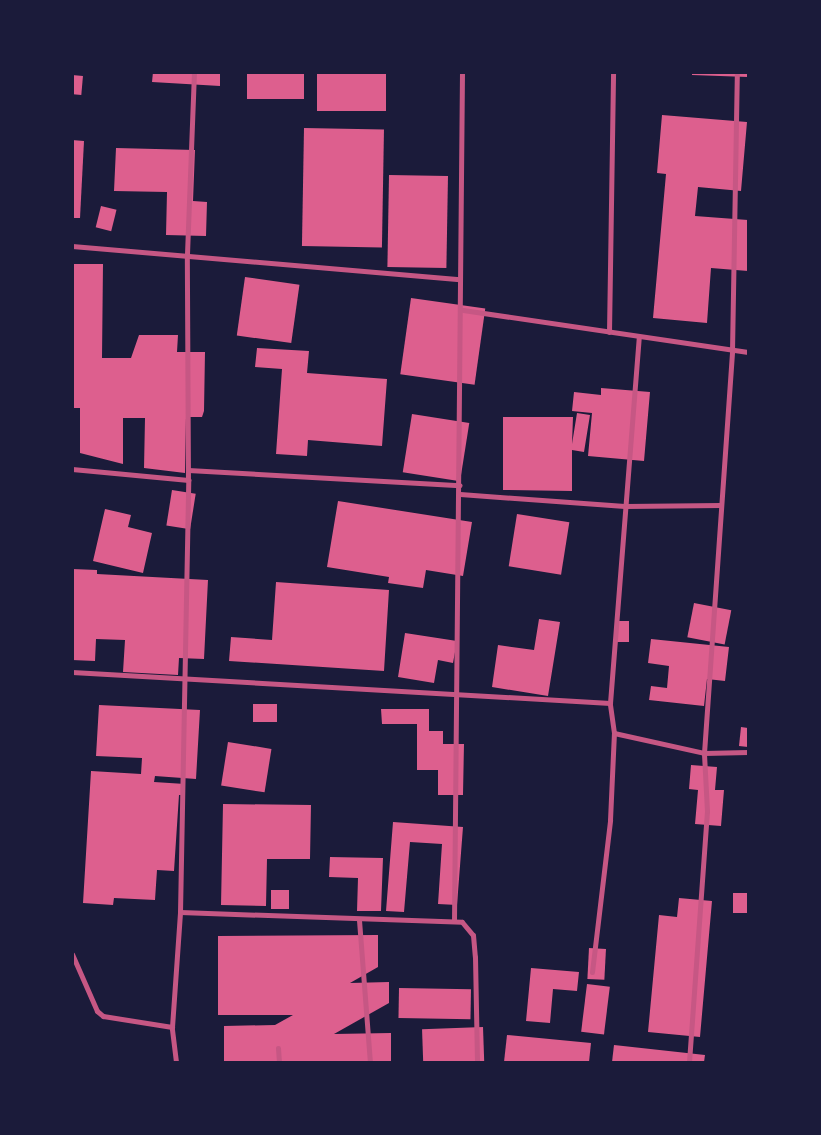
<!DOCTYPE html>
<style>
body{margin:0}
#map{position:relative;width:821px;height:1135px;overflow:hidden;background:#1b1b3a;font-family:Helvetica,sans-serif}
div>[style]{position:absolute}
.building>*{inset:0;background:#dd5f8e;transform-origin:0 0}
.minor>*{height:5px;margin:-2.5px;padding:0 2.5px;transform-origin:2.5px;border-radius:2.5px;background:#c65784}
span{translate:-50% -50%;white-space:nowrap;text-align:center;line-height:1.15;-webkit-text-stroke:4px #1b1b3a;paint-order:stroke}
.frame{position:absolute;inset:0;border:74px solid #1b1b3a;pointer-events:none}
</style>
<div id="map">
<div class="building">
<div style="clip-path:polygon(153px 72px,220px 72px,220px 86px,152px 82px)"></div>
<div style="left:247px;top:72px;width:57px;height:27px"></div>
<div style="left:317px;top:72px;width:69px;height:39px"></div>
<div style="clip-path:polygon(692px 72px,748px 72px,748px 77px,692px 75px)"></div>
<div style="left:72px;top:75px;width:11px;height:19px;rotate:5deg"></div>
<div style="clip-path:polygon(662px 115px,747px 122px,741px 191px,698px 187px,695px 216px,748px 220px,748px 271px,711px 268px,707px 323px,653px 318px,666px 174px,657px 173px)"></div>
<div style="left:304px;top:128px;width:80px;height:118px;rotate:1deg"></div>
<div style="clip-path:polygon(72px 140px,84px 141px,80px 218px,72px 218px)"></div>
<div style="clip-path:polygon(116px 148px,195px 150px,193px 201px,207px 202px,206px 236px,166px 235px,167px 192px,114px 191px)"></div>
<div style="left:389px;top:175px;width:59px;height:92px;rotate:1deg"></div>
<div style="left:101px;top:206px;width:16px;height:22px;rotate:14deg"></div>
<div style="clip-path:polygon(72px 264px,103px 264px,102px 358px,131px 358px,139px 335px,178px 335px,177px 352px,205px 352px,204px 411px,202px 417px,186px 417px,185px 473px,144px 468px,145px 418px,123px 418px,123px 464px,80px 453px,80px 408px,72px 408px)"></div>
<div style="left:245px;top:277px;width:55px;height:59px;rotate:8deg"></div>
<div style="left:411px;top:298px;width:75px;height:77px;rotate:8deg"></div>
<div style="clip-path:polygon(257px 348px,309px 351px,307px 373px,387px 379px,382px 446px,308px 440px,307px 456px,276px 454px,282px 369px,255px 367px)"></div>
<div style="clip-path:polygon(601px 388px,650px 392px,644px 461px,588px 456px,592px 413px,572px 411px,574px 392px,601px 395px)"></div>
<div style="clip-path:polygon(577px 413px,590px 415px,584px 452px,572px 450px,572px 491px,503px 490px,503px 417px,573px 417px,572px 444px)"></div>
<div style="left:412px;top:414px;width:58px;height:59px;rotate:9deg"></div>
<div style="left:172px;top:490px;width:24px;height:36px;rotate:9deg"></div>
<div style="clip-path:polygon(338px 501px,472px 522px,463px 576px,426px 570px,423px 588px,388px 583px,389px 577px,327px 567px)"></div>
<div style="clip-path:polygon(105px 509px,131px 515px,128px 527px,152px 533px,143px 573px,93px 561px)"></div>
<div style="left:517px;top:514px;width:53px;height:53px;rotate:9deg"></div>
<div style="clip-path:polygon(72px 569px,97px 570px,97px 574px,208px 580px,204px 659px,179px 658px,178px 675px,123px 672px,125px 640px,96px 639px,95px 661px,72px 660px)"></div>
<div style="clip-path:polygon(276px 582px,389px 590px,384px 671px,229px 661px,231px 637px,272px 640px)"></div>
<div style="left:694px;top:603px;width:38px;height:35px;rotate:11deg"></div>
<div style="clip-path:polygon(539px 619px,560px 622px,548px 696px,492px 687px,498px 645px,534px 650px)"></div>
<div style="left:616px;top:621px;width:13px;height:21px"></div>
<div style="clip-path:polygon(405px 633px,457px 641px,453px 663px,438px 660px,434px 683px,398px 677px)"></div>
<div style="clip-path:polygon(651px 639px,729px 647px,725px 681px,707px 679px,704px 706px,649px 700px,651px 686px,667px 688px,669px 666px,648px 663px)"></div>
<div style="left:277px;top:704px;width:18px;height:24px;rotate:90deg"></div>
<div style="clip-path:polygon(99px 705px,200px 710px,196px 779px,155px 776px,154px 782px,185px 784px,184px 795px,179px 795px,174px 871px,157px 870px,155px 900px,114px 898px,113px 905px,83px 903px,91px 771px,141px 774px,142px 758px,96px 756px)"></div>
<div style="clip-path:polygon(381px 709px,429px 709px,429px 731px,443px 731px,443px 744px,464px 744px,463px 795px,438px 795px,438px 770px,417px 770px,417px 724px,382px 724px)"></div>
<div style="clip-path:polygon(741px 727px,748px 728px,748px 747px,739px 746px)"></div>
<div style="left:228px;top:742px;width:44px;height:44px;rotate:9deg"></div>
<div style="clip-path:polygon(691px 765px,717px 767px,715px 790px,724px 790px,721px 826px,695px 824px,698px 790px,689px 789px)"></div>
<div style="clip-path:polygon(223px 804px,311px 805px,310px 859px,267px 859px,266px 906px,221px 905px)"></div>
<div style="clip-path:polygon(393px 822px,463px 827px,457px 905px,438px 904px,442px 844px,410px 842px,404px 912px,386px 911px)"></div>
<div style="clip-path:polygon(330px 857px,383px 858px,381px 911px,357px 911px,358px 878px,329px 877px)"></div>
<div style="left:271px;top:890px;width:18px;height:19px"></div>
<div style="left:748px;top:893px;width:20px;height:15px;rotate:90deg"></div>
<div style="clip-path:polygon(679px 898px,712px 901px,700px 1037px,648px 1032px,659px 915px,677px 917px)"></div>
<div style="clip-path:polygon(378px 935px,378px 967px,350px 983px,389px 982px,389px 1003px,334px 1034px,391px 1033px,391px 1062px,224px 1062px,224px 1026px,275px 1025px,293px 1015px,218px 1015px,218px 936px)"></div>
<div style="left:589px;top:948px;width:17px;height:31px;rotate:3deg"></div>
<div style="clip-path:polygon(531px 968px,579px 972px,577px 991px,553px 989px,550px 1023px,526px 1021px)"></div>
<div style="left:587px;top:984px;width:23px;height:48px;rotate:7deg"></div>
<div style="left:399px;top:988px;width:72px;height:30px;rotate:1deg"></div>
<div style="left:483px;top:1027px;width:35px;height:61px;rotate:88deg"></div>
<div style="clip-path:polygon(507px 1035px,591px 1043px,589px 1062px,504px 1062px)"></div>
<div style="clip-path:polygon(614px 1045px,705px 1055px,704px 1062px,612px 1062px)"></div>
</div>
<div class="minor">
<div style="left:72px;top:246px;width:389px;rotate:4.9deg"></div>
<div style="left:463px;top:310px;width:288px;rotate:8.4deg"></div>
<div style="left:609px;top:332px;width:260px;rotate:-89.1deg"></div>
<div style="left:72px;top:469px;width:117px;rotate:5.4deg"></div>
<div style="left:188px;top:470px;width:272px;rotate:3.2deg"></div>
<div style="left:460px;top:494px;width:165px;rotate:4.2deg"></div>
<div style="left:625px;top:506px;width:96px;rotate:-0.6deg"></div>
<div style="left:72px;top:672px;width:539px;rotate:3.3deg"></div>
<div style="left:614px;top:733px;width:92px;rotate:12.5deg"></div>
<div style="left:704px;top:753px;width:44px;rotate:-1.3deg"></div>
<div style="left:180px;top:912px;width:282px;rotate:2deg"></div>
<div style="left:462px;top:922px;width:17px;rotate:50deg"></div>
<div style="left:473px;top:935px;width:22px;rotate:85deg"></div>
<div style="left:475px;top:957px;width:105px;rotate:88.9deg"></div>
<div style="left:359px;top:920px;width:142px;rotate:85.6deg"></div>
<div style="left:454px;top:921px;width:849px;rotate:-89.46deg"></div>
<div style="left:72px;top:954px;width:62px;rotate:66.3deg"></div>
<div style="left:97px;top:1011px;width:8px;rotate:40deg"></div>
<div style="left:103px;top:1016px;width:70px;rotate:9.1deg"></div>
<div style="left:592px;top:972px;width:153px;rotate:-83.2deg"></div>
<div style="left:610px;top:820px;width:87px;rotate:-87.4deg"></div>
<div style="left:614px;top:733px;width:30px;rotate:-98deg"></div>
<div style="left:610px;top:703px;width:367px;rotate:-85.5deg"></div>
<div style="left:278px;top:1048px;width:14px;rotate:86deg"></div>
<div style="left:176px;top:1062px;width:35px;rotate:-97deg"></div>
<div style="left:172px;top:1027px;width:115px;rotate:-86deg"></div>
<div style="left:180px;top:912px;width:432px;rotate:-88.9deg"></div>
<div style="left:188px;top:480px;width:226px;rotate:-90.3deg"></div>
<div style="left:187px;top:254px;width:182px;rotate:-87.8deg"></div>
<div style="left:689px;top:1062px;width:252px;rotate:-85.9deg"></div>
<div style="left:707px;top:811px;width:58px;rotate:-93deg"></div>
<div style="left:704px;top:753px;width:403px;rotate:-86deg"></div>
<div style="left:732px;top:351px;width:279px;rotate:-89deg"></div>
</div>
<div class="frame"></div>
</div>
